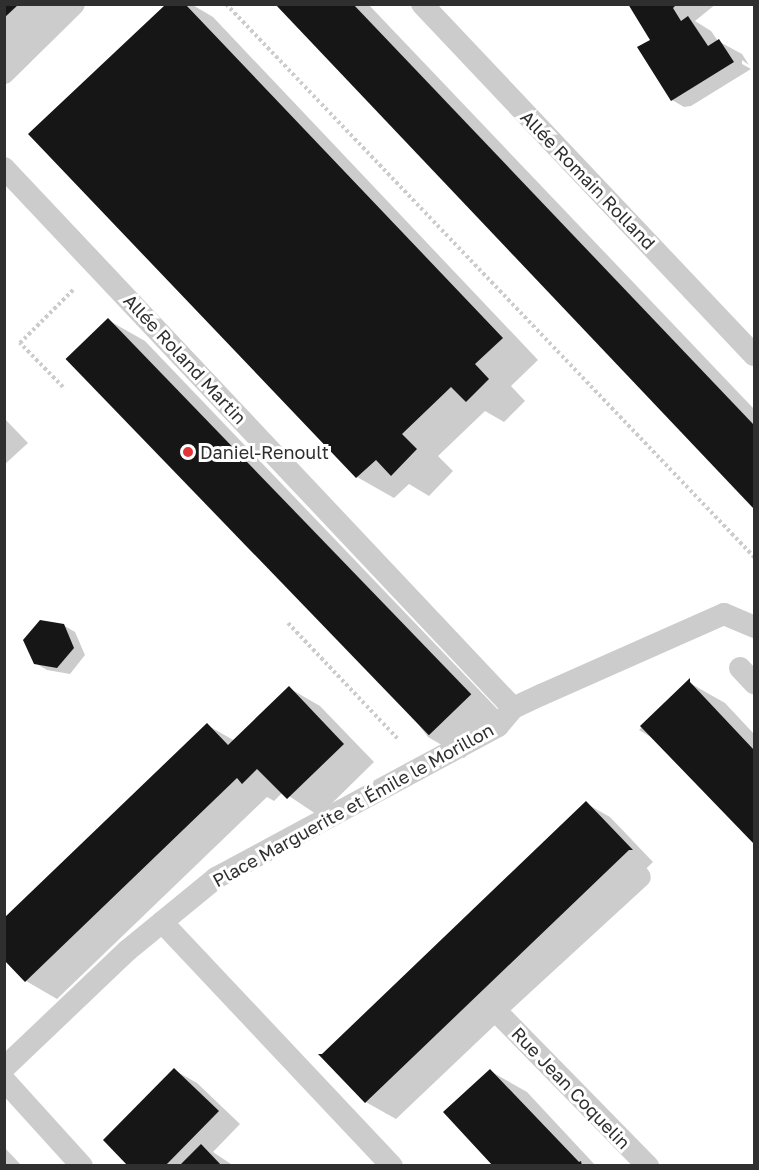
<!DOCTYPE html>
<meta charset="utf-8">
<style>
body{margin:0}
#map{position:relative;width:759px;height:1170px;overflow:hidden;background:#fff;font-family:"Golos Text",sans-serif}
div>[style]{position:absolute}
.shadow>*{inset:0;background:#0003}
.building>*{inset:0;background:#161616;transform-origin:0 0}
.path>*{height:4px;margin-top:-2px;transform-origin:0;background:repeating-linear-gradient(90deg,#ccc 0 3px,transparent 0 6px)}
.lane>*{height:22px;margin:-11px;padding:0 11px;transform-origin:11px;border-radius:11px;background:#ccc}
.dots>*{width:16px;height:16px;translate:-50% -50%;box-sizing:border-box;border:3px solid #fff;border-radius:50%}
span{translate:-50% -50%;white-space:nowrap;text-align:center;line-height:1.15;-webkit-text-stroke:6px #fff;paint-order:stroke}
.street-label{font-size:18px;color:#2f2f2f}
.poi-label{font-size:18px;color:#2f2f2f}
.left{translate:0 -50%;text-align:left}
.frame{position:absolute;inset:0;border:6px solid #2f2f2f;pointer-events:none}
</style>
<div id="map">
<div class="shadow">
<div style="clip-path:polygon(4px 4px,78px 4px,4px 74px)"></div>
<div style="clip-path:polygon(167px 4px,191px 4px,213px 17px,538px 360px,511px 386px,525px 401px,504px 422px,485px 411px,438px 456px,453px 471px,429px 496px,409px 484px,394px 498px,357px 477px,30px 134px)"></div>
<div style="clip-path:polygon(277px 4px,368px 4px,754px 409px,754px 507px)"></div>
<div style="clip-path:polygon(630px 4px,716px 4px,695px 21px,711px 31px,718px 41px,742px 54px,749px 65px,742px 60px,742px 64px,751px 69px,691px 106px,684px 107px,672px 100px,652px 41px)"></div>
<div style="clip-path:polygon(108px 320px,145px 341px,506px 718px,464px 758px,428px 737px)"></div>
<div style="clip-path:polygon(4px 418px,28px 443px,4px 465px)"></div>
<div style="clip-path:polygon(63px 625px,75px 632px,85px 655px,70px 674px,47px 670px,35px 663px)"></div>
<div style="clip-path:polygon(688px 682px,725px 703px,754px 734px,754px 841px,661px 743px,639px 730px)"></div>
<div style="clip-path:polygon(289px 688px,320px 706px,374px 762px,319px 816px,283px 792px,274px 801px,267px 797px,57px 999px,26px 981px,4px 958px,207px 725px,235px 741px)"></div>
<div style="clip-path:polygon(587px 804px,610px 817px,653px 862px,589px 923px,596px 929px,396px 1119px,364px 1101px)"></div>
<div style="clip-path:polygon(174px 1070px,197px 1083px,240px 1124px,213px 1152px,234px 1166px,130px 1166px)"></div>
<div style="clip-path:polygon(490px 1071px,527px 1092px,596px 1166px,496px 1166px)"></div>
<div style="clip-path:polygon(4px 1147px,22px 1166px,4px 1166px)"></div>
</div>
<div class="building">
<div style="clip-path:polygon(4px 4px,19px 4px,4px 18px)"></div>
<div style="clip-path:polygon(275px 4px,353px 4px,754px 425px,754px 509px)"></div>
<div style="clip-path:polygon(628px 4px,677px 4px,673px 8px,681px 21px,688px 16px,708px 46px,719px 39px,734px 62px,671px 101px,637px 47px,650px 40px)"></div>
<div style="clip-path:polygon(165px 5px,186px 5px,503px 338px,475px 364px,489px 379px,466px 402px,451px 387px,402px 434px,417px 449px,391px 476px,376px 460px,356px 478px,28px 134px)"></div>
<div style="left:108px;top:318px;width:523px;height:59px;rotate:46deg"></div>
<div style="clip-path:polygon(40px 620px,64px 624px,74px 648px,57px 668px,34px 664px,23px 640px)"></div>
<div style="clip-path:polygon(690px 678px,690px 682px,754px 750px,754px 844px,640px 726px)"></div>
<div style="clip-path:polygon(289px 686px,344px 744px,287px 799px,257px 769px,242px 784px,237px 778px,25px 982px,4px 960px,4px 918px,207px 723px,228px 745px)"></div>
<div style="clip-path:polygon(586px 801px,633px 850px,629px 850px,365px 1103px,318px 1054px,322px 1054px)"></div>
<div style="clip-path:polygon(174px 1068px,219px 1111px,165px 1166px,128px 1166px,103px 1140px)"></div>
<div style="clip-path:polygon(490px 1069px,579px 1162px,581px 1161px,582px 1166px,493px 1166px,443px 1112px)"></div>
<div style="clip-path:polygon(201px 1144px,222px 1166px,179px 1166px)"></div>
</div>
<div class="path">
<div style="left:226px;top:4px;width:765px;rotate:46.32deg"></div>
<div style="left:63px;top:387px;width:62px;rotate:-134.3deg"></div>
<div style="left:20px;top:343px;width:75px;rotate:-45deg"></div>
<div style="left:288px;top:623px;width:161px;rotate:46.5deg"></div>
</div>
<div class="lane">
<div style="left:422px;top:4px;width:483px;rotate:46.6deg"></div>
<div style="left:4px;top:73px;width:98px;rotate:-44.6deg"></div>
<div style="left:4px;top:168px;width:742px;rotate:46.69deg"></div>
<div style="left:740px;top:668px;width:21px;rotate:47deg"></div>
<div style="left:162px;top:922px;width:335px;rotate:46.7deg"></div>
<div style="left:495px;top:1010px;width:219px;rotate:45.6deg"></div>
<div style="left:4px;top:1068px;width:171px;rotate:-43.6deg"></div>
<div style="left:128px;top:950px;width:114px;rotate:-39.3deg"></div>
<div style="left:216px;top:878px;width:320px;rotate:-28.3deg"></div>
<div style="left:498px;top:726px;width:23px;rotate:-50deg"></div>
<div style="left:513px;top:708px;width:31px;rotate:-25deg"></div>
<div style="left:541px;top:695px;width:200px;rotate:-23.9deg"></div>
<div style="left:724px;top:614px;width:33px;rotate:23deg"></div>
<div style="left:4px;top:1080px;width:116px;rotate:47.8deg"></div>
<div style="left:392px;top:1104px;width:336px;rotate:-42.5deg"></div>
</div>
<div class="dots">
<div style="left:188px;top:452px;background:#e13537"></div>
</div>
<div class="street-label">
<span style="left:588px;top:180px;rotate:46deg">Allée Romain Rolland</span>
<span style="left:185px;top:359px;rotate:47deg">Allée Roland Martin</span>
<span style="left:353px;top:805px;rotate:-29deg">Place Marguerite et Émile le Morillon</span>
<span style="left:571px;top:1088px;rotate:46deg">Rue Jean Coquelin</span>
</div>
<div class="poi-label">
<span class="left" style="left:200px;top:452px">Daniel-Renoult</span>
</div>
<div class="frame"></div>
</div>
